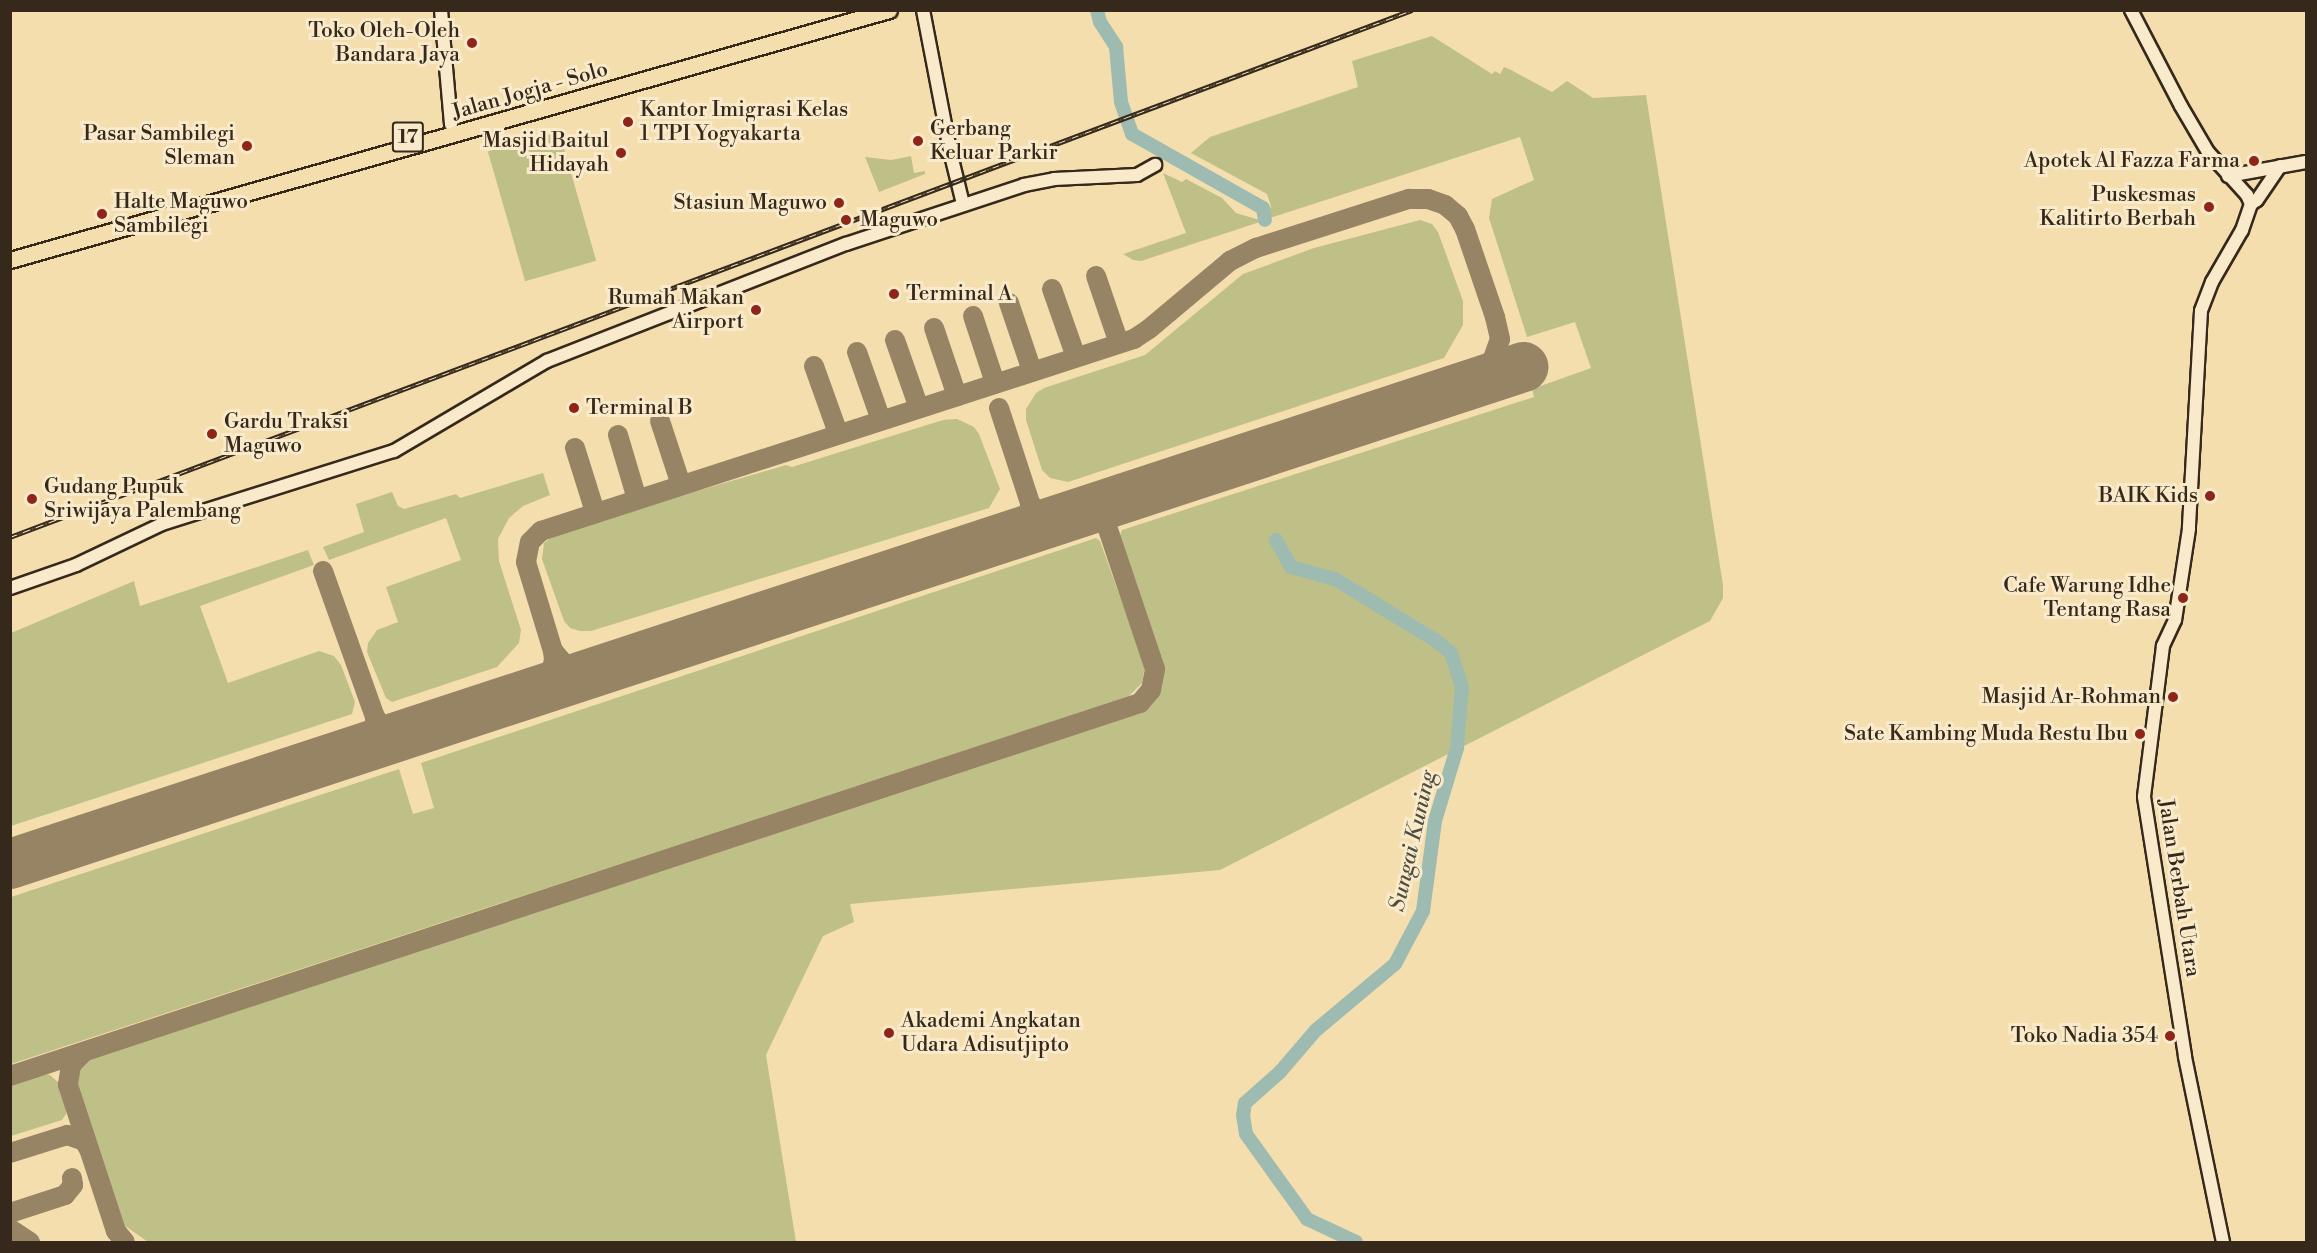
<!DOCTYPE html>
<style>
body{margin:0}
#map{position:relative;width:2317px;height:1253px;overflow:hidden;background:#f5dead;font-family:"Libre Bodoni",serif}
div>[style]{position:absolute}
.green>*{inset:0;background:#bfc088;transform-origin:0 0}
.river>*{height:14px;margin:-7px;padding:0 7px;transform-origin:7px;border-radius:7px;background:#9dbbb1}
.taxiway>*{height:20px;margin:-10px;padding:0 10px;transform-origin:10px;border-radius:10px;background:#968464}
.runway>*{height:50px;margin:-25px;padding:0 25px;transform-origin:25px;border-radius:25px;background:#968464}
.roads{filter:drop-shadow(2px 0 #36291b) drop-shadow(-2px 0 #36291b) drop-shadow(0 2px #36291b) drop-shadow(0 -2px #36291b)}
.secondary>*{height:12px;margin:-6px;padding:0 6px;transform-origin:6px;border-radius:6px;background:#f8eaca}
.highway>*{height:15px;margin:-7.5px;padding:0 7.5px;transform-origin:7.5px;border-radius:7.5px;background:#f5dead}
.rail>*{height:4.5px;margin-top:-2.25px;transform-origin:0;background:repeating-linear-gradient(90deg,#f8eaca 0 7px,#36291b 0 14px);box-sizing:border-box;border-block:2px solid #36291b}
.dots>*{width:16px;height:16px;translate:-50% -50%;box-sizing:border-box;border:3px solid #f8eaca;border-radius:50%}
span{translate:-50% -50%;white-space:nowrap;text-align:center;line-height:1.15;-webkit-text-stroke:6px #f8eaca;paint-order:stroke}
.shield-label span{padding:2px 4px;background:#f8eaca;border:2px solid;border-radius:4px;-webkit-text-stroke-width:0}
.shield-label{font-size:20px;color:#36291b;font-weight:700}
.poi-label{font-size:21px;color:#36291b}
.right{translate:-100% -50%;text-align:right}
.left{translate:0 -50%;text-align:left}
.street-label{font-size:21px;color:#36291b}
.water-label{font-size:22px;color:#504e40;font-style:italic}
.frame{position:absolute;inset:0;border:12px solid #36291b;pointer-events:none}
</style>
<div id="map">
<div class="green">
<div style="clip-path:polygon(1432px 36px,1492px 74px,1495px 71px,1500px 74px,1504px 67px,1509px 69px,1552px 92px,1567px 81px,1593px 98px,1646px 95px,1723px 585px,1723px 598px,1710px 621px,1220px 870px,850px 904px,854px 922px,823px 936px,766px 1055px,796px 1242px,148px 1242px,121px 1223px,74px 1078px,82px 1061px,90px 1056px,1137px 713px,1152px 700px,1163px 672px,1160px 658px,1120px 535px,1122px 530px,1534px 397px,1532px 389px,1591px 368px,1575px 322px,1527px 337px,1489px 218px,1492px 199px,1534px 180px,1520px 137px,1267px 219px,1271px 206px,1267px 194px,1191px 153px,1210px 137px,1358px 87px,1352px 61px)"></div>
<div style="left:559px;top:131px;width:135px;height:74px;rotate:74deg"></div>
<div style="clip-path:polygon(911px 156px,914px 173px,925px 171px,925px 174px,879px 192px,865px 157px,891px 160px)"></div>
<div style="clip-path:polygon(1163px 173px,1182px 182px,1186px 179px,1222px 198px,1236px 213px,1263px 221px,1141px 261px,1133px 260px,1123px 254px,1186px 233px)"></div>
<div style="clip-path:polygon(1420px 220px,1432px 224px,1438px 232px,1463px 301px,1463px 325px,1444px 358px,1068px 482px,1050px 478px,1042px 470px,1026px 420px,1026px 409px,1036px 393px,1044px 388px,1145px 355px,1243px 274px,1314px 248px)"></div>
<div style="clip-path:polygon(957px 419px,974px 427px,979px 434px,1000px 489px,989px 508px,591px 631px,580px 631px,570px 628px,564px 621px,542px 559px,544px 543px,549px 539px,593px 521px,786px 465px,792px 467px,943px 420px)"></div>
<div style="clip-path:polygon(543px 473px,550px 495px,523px 506px,509px 518px,498px 539px,499px 561px,521px 630px,519px 643px,497px 667px,392px 702px,386px 698px,367px 652px,368px 643px,377px 630px,398px 622px,386px 587px,461px 560px,446px 518px,329px 560px,323px 547px,364px 532px,356px 504px,392px 492px,398px 506px,404px 509px,456px 494px,460px 498px)"></div>
<div style="clip-path:polygon(1096px 538px,1100px 541px,1145px 666px,1142px 683px,1128px 697px,11px 1064px,11px 897px,399px 769px,413px 814px,434px 808px,421px 763px)"></div>
<div style="clip-path:polygon(308px 550px,314px 565px,200px 606px,228px 683px,319px 651px,334px 656px,341px 665px,355px 702px,352px 714px,11px 826px,11px 633px,134px 581px,140px 606px)"></div>
<div style="clip-path:polygon(40px 1073px,50px 1075px,59px 1083px,67px 1107px,66px 1114px,62px 1120px,11px 1136px,11px 1082px)"></div>
</div>
<div class="river">
<div style="left:1097px;top:10px;width:12px;rotate:76deg"></div>
<div style="left:1100px;top:22px;width:30px;rotate:57deg"></div>
<div style="left:1116px;top:47px;width:55px;rotate:84.8deg"></div>
<div style="left:1121px;top:102px;width:34px;rotate:71deg"></div>
<div style="left:1132px;top:134px;width:150px;rotate:29.5deg"></div>
<div style="left:1263px;top:208px;width:12px;rotate:81deg"></div>
<div style="left:1276px;top:540px;width:31px;rotate:61deg"></div>
<div style="left:1291px;top:567px;width:46px;rotate:15.3deg"></div>
<div style="left:1335px;top:579px;width:117px;rotate:31.4deg"></div>
<div style="left:1435px;top:640px;width:21px;rotate:39deg"></div>
<div style="left:1451px;top:653px;width:35px;rotate:72deg"></div>
<div style="left:1462px;top:686px;width:62px;rotate:94.6deg"></div>
<div style="left:1457px;top:748px;width:76px;rotate:106.8deg"></div>
<div style="left:1435px;top:821px;width:91px;rotate:97.6deg"></div>
<div style="left:1423px;top:911px;width:60px;rotate:117.8deg"></div>
<div style="left:1395px;top:964px;width:103px;rotate:140.1deg"></div>
<div style="left:1316px;top:1030px;width:55px;rotate:130.6deg"></div>
<div style="left:1280px;top:1072px;width:47px;rotate:138.5deg"></div>
<div style="left:1245px;top:1103px;width:12px;rotate:99deg"></div>
<div style="left:1243px;top:1115px;width:19px;rotate:81deg"></div>
<div style="left:1246px;top:1134px;width:105px;rotate:54.3deg"></div>
<div style="left:1307px;top:1219px;width:54px;rotate:25.1deg"></div>
</div>
<div class="taxiway">
<div style="left:1096px;top:276px;width:71px;rotate:71.1deg"></div>
<div style="left:1052px;top:289px;width:72px;rotate:70.6deg"></div>
<div style="left:1009px;top:303px;width:72px;rotate:71.3deg"></div>
<div style="left:973px;top:316px;width:71px;rotate:71.8deg"></div>
<div style="left:934px;top:328px;width:72px;rotate:71.3deg"></div>
<div style="left:895px;top:340px;width:72px;rotate:70.6deg"></div>
<div style="left:857px;top:352px;width:72px;rotate:70.6deg"></div>
<div style="left:814px;top:366px;width:71px;rotate:70.3deg"></div>
<div style="left:999px;top:408px;width:100px;rotate:71.9deg"></div>
<div style="left:1030px;top:503px;width:17px;rotate:90deg"></div>
<div style="left:1030px;top:520px;width:16px;rotate:133deg"></div>
<div style="left:660px;top:421px;width:67px;rotate:71.8deg"></div>
<div style="left:618px;top:435px;width:67px;rotate:73.5deg"></div>
<div style="left:575px;top:448px;width:67px;rotate:72.6deg"></div>
<div style="left:1030px;top:503px;width:14px;rotate:54deg"></div>
<div style="left:1038px;top:514px;width:22px;rotate:13deg"></div>
<div style="left:1082px;top:511px;width:15px;rotate:11deg"></div>
<div style="left:1097px;top:514px;width:16px;rotate:50deg"></div>
<div style="left:323px;top:571px;width:155px;rotate:70.4deg"></div>
<div style="left:375px;top:717px;width:19px;rotate:54deg"></div>
<div style="left:386px;top:732px;width:7px;rotate:27deg"></div>
<div style="left:392px;top:735px;width:10px"></div>
<div style="left:595px;top:671px;width:28px;rotate:-172deg"></div>
<div style="left:567px;top:667px;width:21px;rotate:-131deg"></div>
<div style="left:553px;top:651px;width:93px;rotate:-106.9deg"></div>
<div style="left:526px;top:562px;width:20px;rotate:-79deg"></div>
<div style="left:530px;top:542px;width:16px;rotate:-45deg"></div>
<div style="left:541px;top:531px;width:623px;rotate:-17.94deg"></div>
<div style="left:1134px;top:339px;width:18px;rotate:-34deg"></div>
<div style="left:1149px;top:329px;width:106px;rotate:-40deg"></div>
<div style="left:1230px;top:261px;width:29px;rotate:-27deg"></div>
<div style="left:1256px;top:248px;width:161px;rotate:-17.8deg"></div>
<div style="left:1409px;top:199px;width:19px"></div>
<div style="left:1428px;top:199px;width:18px;rotate:19deg"></div>
<div style="left:1445px;top:205px;width:17px;rotate:40deg"></div>
<div style="left:1458px;top:216px;width:15px;rotate:62deg"></div>
<div style="left:1465px;top:229px;width:93px;rotate:71.2deg"></div>
<div style="left:1495px;top:317px;width:23px;rotate:77deg"></div>
<div style="left:1500px;top:339px;width:23px;rotate:110deg"></div>
<div style="left:1492px;top:361px;width:17px;rotate:130deg"></div>
<div style="left:1481px;top:374px;width:26px;rotate:149deg"></div>
<div style="left:532px;top:692px;width:22px;rotate:-39deg"></div>
<div style="left:549px;top:678px;width:19px;rotate:-74deg"></div>
<div style="left:554px;top:660px;width:9px;rotate:-96deg"></div>
<div style="left:364px;top:748px;width:17px;rotate:-45deg"></div>
<div style="left:376px;top:736px;width:19px;rotate:-93deg"></div>
<div style="left:84px;top:1052px;width:18px;rotate:135deg"></div>
<div style="left:71px;top:1065px;width:20px;rotate:99deg"></div>
<div style="left:68px;top:1085px;width:154px;rotate:71.8deg"></div>
<div style="left:116px;top:1231px;width:14px;rotate:51deg"></div>
<div style="left:10px;top:1076px;width:1190px;rotate:-18.27deg"></div>
<div style="left:1140px;top:703px;width:17px;rotate:-50deg"></div>
<div style="left:1151px;top:690px;width:21px;rotate:-79deg"></div>
<div style="left:1155px;top:669px;width:151px;rotate:-108.6deg"></div>
<div style="left:1107px;top:526px;width:16px;rotate:-86deg"></div>
<div style="left:1108px;top:510px;width:16px;rotate:-43deg"></div>
<div style="left:10px;top:1153px;width:60px;rotate:-17.5deg"></div>
<div style="left:67px;top:1135px;width:18px;rotate:19deg"></div>
<div style="left:84px;top:1141px;width:9px;rotate:58deg"></div>
<div style="left:10px;top:1213px;width:58px;rotate:-18.1deg"></div>
<div style="left:65px;top:1195px;width:13px;rotate:-51deg"></div>
<div style="left:73px;top:1185px;width:7px;rotate:-98deg"></div>
<div style="left:10px;top:1229px;width:24px;rotate:33deg"></div>
</div>
<div class="runway">
<div style="left:10px;top:864px;width:1593px;rotate:-18.18deg"></div>
</div>
<div class="roads">
<div class="secondary">
<div style="left:441px;top:10px;width:115px;rotate:85deg"></div>
<div style="left:923px;top:10px;width:148px;rotate:79.1deg"></div>
<div style="left:951px;top:155px;width:50px;rotate:76.2deg"></div>
<div style="left:2131px;top:10px;width:108px;rotate:62.5deg"></div>
<div style="left:2181px;top:106px;width:53px;rotate:59.6deg"></div>
<div style="left:2208px;top:152px;width:58px;rotate:47.8deg"></div>
<div style="left:2247px;top:195px;width:10px;rotate:66deg"></div>
<div style="left:2251px;top:204px;width:28px;rotate:109deg"></div>
<div style="left:2242px;top:230px;width:60px;rotate:120deg"></div>
<div style="left:2212px;top:282px;width:31px;rotate:111deg"></div>
<div style="left:2201px;top:311px;width:218px;rotate:93.2deg"></div>
<div style="left:2189px;top:529px;width:92px;rotate:98.7deg"></div>
<div style="left:2175px;top:620px;width:29px;rotate:115deg"></div>
<div style="left:2163px;top:646px;width:152px;rotate:97.2deg"></div>
<div style="left:2144px;top:797px;width:263px;rotate:81deg"></div>
<div style="left:2185px;top:1057px;width:189px;rotate:78.4deg"></div>
<div style="left:2228px;top:176px;width:79px;rotate:-10.2deg"></div>
<div style="left:2251px;top:204px;width:7px;rotate:-34deg"></div>
<div style="left:2257px;top:200px;width:41px;rotate:-55.9deg"></div>
<div style="left:10px;top:588px;width:70px;rotate:-19.2deg"></div>
<div style="left:76px;top:565px;width:95px;rotate:-25.5deg"></div>
<div style="left:162px;top:524px;width:243px;rotate:-17.5deg"></div>
<div style="left:394px;top:451px;width:178px;rotate:-30.5deg"></div>
<div style="left:547px;top:361px;width:321px;rotate:-21.4deg"></div>
<div style="left:846px;top:244px;width:188px;rotate:-18.3deg"></div>
<div style="left:1024px;top:185px;width:31px;rotate:-11deg"></div>
<div style="left:1054px;top:179px;width:83px;rotate:-2.8deg"></div>
<div style="left:1137px;top:175px;width:21px;rotate:-29deg"></div>
</div>
<div class="highway">
<div style="left:10px;top:260px;width:914px;rotate:-15.88deg"></div>
</div>
</div>
<div class="rail">
<div style="left:10px;top:537px;width:1498px;rotate:-20.6deg"></div>
</div>
<div class="dots">
<div style="left:472px;top:43px;background:#8f2418"></div>
<div style="left:628px;top:122px;background:#8f2418"></div>
<div style="left:918px;top:141px;background:#8f2418"></div>
<div style="left:247px;top:146px;background:#8f2418"></div>
<div style="left:621px;top:153px;background:#8f2418"></div>
<div style="left:2254px;top:161px;background:#8f2418"></div>
<div style="left:839px;top:203px;background:#8f2418"></div>
<div style="left:2209px;top:207px;background:#8f2418"></div>
<div style="left:102px;top:214px;background:#8f2418"></div>
<div style="left:846px;top:220px;background:#8f2418"></div>
<div style="left:894px;top:294px;background:#8f2418"></div>
<div style="left:756px;top:310px;background:#8f2418"></div>
<div style="left:574px;top:408px;background:#8f2418"></div>
<div style="left:212px;top:434px;background:#8f2418"></div>
<div style="left:2210px;top:496px;background:#8f2418"></div>
<div style="left:32px;top:499px;background:#8f2418"></div>
<div style="left:2183px;top:598px;background:#8f2418"></div>
<div style="left:2173px;top:697px;background:#8f2418"></div>
<div style="left:2140px;top:734px;background:#8f2418"></div>
<div style="left:889px;top:1033px;background:#8f2418"></div>
<div style="left:2170px;top:1036px;background:#8f2418"></div>
</div>
<div class="shield-label">
<span style="left:408px;top:137px">17</span>
</div>
<div class="poi-label">
<span class="right" style="left:460px;top:43px">Toko Oleh-Oleh<br>Bandara Jaya</span>
<span class="left" style="left:640px;top:122px">Kantor Imigrasi Kelas<br>1 TPI Yogyakarta</span>
<span class="left" style="left:930px;top:141px">Gerbang<br>Keluar Parkir</span>
<span class="right" style="left:235px;top:146px">Pasar Sambilegi<br>Sleman</span>
<span class="right" style="left:609px;top:153px">Masjid Baitul<br>Hidayah</span>
<span class="right" style="left:2240px;top:161px">Apotek Al Fazza Farma</span>
<span class="right" style="left:2196px;top:207px">Puskesmas<br>Kalitirto Berbah</span>
<span class="left" style="left:114px;top:214px">Halte Maguwo<br>Sambilegi</span>
<span class="right" style="left:827px;top:203px">Stasiun Maguwo</span>
<span class="left" style="left:860px;top:220px">Maguwo</span>
<span class="left" style="left:906px;top:294px">Terminal A</span>
<span class="right" style="left:744px;top:310px">Rumah Makan<br>Airport</span>
<span class="left" style="left:586px;top:408px">Terminal B</span>
<span class="left" style="left:224px;top:434px">Gardu Traksi<br>Maguwo</span>
<span class="left" style="left:44px;top:499px">Gudang Pupuk<br>Sriwijaya Palembang</span>
<span class="right" style="left:2198px;top:496px">BAIK Kids</span>
<span class="right" style="left:2171px;top:598px">Cafe Warung Idhe<br>Tentang Rasa</span>
<span class="right" style="left:2161px;top:697px">Masjid Ar-Rohman</span>
<span class="right" style="left:2128px;top:734px">Sate Kambing Muda Restu Ibu</span>
<span class="left" style="left:901px;top:1033px">Akademi Angkatan<br>Udara Adisutjipto</span>
<span class="right" style="left:2158px;top:1036px">Toko Nadia 354</span>
</div>
<div class="street-label">
<span style="left:530px;top:91px;rotate:-16deg">Jalan Jogja - Solo</span>
<span style="left:2179px;top:888px;rotate:81deg">Jalan Berbah Utara</span>
</div>
<div class="water-label">
<span style="left:1413px;top:841px;rotate:-77deg">Sungai Kuning</span>
</div>
<div class="frame"></div>
</div>
